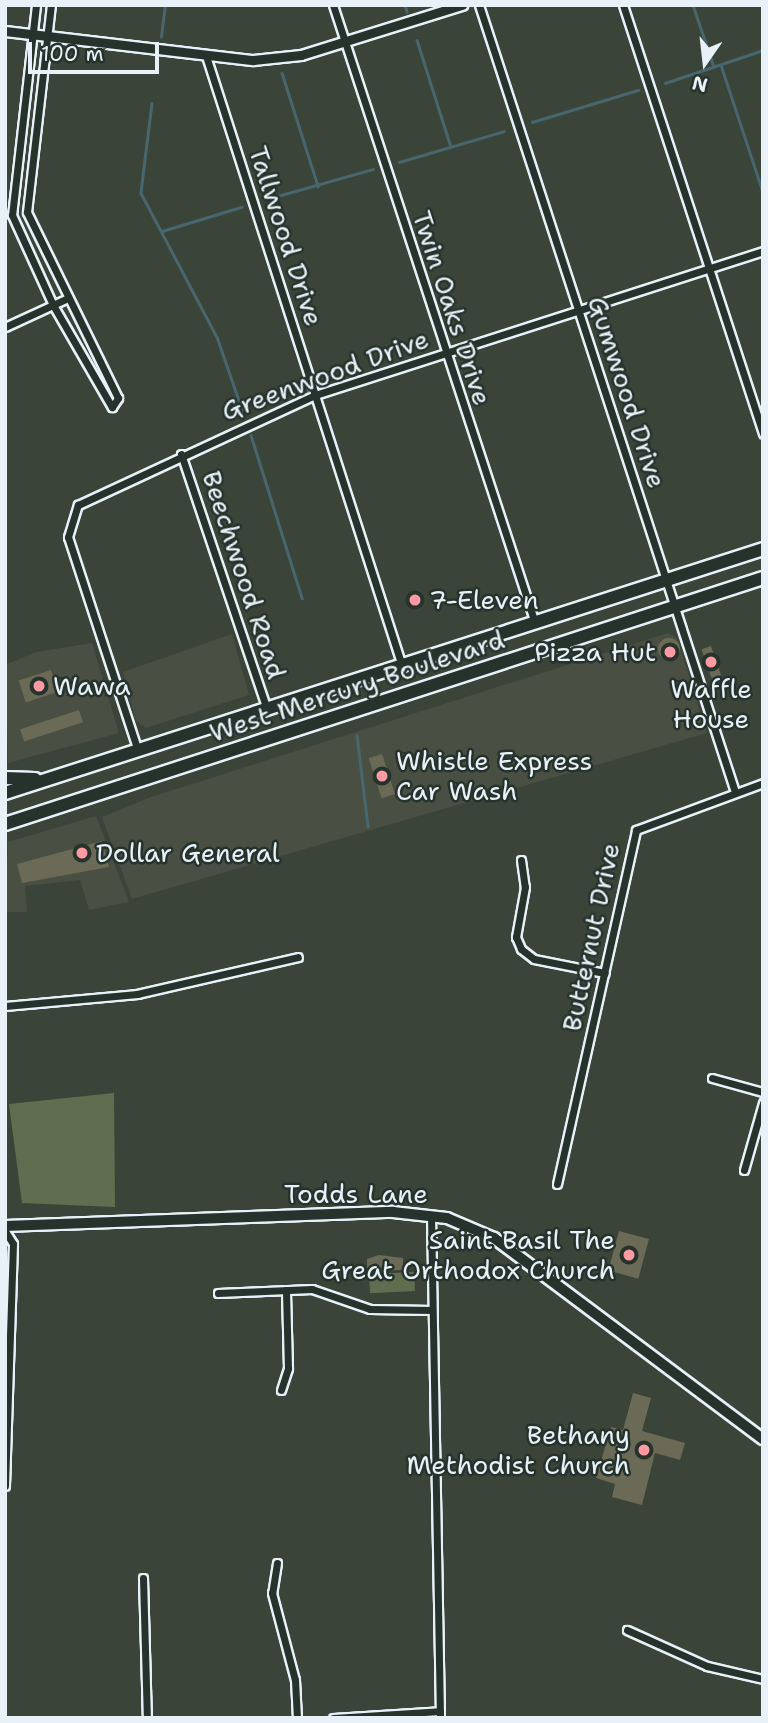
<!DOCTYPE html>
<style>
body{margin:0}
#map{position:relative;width:768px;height:1723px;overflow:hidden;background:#3b4439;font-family:"Shantell Sans",sans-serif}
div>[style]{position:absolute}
.built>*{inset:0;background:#494f42}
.green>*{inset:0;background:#606e4f;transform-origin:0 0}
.stream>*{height:2.5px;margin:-1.25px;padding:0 1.25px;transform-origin:1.25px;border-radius:1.25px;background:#48666e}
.building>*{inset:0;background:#6b6a56;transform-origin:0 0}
.round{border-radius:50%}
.roads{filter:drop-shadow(2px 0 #e8f1f8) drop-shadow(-2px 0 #e8f1f8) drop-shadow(0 2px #e8f1f8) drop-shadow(0 -2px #e8f1f8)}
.minor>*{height:7px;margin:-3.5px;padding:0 3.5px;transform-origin:3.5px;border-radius:3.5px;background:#26332d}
.tertiary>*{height:9px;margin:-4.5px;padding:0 4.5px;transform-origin:4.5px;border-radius:4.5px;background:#26332d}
.secondary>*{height:10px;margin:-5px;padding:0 5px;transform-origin:5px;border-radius:5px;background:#26332d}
.trunk>*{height:12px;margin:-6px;padding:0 6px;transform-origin:6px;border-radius:6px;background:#26332d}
.dots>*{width:19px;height:19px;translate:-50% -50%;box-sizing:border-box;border:4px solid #26332d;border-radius:50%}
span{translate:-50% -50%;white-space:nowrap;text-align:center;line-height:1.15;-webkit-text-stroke:5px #26332d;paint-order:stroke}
.street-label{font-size:26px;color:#e8f1f8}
.poi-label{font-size:26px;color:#e8f1f8}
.left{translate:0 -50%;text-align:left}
.right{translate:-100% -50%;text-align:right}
.frame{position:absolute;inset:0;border:7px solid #e8f1f8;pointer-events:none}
.north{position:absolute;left:670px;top:28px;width:70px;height:70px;-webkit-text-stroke:5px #26332d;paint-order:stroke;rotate:194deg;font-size:19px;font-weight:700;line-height:28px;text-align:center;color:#e8f1f8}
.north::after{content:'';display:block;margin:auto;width:24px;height:32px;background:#e8f1f8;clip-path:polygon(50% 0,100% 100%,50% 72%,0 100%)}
.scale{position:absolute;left:28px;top:42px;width:131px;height:32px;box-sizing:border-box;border:4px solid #e8f1f8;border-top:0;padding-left:9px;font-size:21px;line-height:24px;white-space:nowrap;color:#e8f1f8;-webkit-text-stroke:5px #26332d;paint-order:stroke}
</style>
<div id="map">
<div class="built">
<div style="clip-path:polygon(668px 633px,677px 638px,707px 733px,132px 899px,102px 817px,151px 797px)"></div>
<div style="clip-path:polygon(232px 634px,249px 695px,146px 728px,136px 721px,123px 672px)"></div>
<div style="clip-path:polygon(92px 643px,119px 733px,8px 763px,5px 665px,36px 652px)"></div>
<div style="clip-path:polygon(96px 816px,129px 902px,89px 910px,80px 880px,25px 886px,27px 912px,5px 912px,8px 842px)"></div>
</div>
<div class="green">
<div style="clip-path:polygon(114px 1093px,115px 1207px,22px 1203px,9px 1104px)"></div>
<div style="left:414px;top:1272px;width:19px;height:45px;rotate:87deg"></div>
</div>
<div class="stream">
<div style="left:405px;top:5px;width:7px;rotate:74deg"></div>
<div style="left:693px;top:5px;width:65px;rotate:71.3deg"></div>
<div style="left:161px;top:37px;width:32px;rotate:-83deg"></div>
<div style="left:417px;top:40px;width:112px;rotate:72.4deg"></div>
<div style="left:721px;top:65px;width:134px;rotate:71.7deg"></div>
<div style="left:282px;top:73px;width:119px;rotate:72.3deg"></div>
<div style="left:665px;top:83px;width:103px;rotate:-18.6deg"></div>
<div style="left:152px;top:103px;width:91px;rotate:97deg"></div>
<div style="left:141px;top:193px;width:163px;rotate:62.2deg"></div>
<div style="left:217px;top:337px;width:79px;rotate:70.9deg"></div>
<div style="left:532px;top:122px;width:111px;rotate:-16.8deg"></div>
<div style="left:399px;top:162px;width:109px;rotate:-16.4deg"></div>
<div style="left:267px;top:199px;width:110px;rotate:-15.8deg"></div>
<div style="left:162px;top:231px;width:83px;rotate:-16.9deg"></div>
<div style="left:251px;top:435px;width:171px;rotate:72.6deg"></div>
<div style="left:357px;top:735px;width:92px;rotate:83.1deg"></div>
</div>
<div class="building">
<div class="round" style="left:658px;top:638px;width:22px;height:22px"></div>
<div style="left:711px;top:646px;width:31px;height:10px;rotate:71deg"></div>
<div style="left:51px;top:670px;width:23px;height:34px;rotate:72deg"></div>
<div style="left:79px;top:710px;width:13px;height:62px;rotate:72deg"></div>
<div style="left:382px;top:754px;width:42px;height:14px;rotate:72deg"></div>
<div style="clip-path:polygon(102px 841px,109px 867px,22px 883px,17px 864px)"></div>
<div style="left:619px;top:1231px;width:31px;height:41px;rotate:15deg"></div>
<div style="clip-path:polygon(379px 1255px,403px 1258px,403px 1270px,367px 1271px,367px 1259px)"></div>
<div style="clip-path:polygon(633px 1393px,651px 1398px,642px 1431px,685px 1443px,680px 1460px,655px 1453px,642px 1505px,612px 1497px,615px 1484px,596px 1478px,611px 1427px,623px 1430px)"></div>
</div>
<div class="roads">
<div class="minor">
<div style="left:36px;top:5px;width:211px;rotate:96.5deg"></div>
<div style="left:12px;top:215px;width:99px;rotate:65.5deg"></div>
<div style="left:53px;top:305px;width:118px;rotate:60deg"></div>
<div style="left:112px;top:407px;width:11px;rotate:-56deg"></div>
<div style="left:118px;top:398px;width:207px;rotate:-116.1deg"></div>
<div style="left:27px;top:212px;width:208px;rotate:-83.4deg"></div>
<div style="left:333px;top:5px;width:650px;rotate:71.9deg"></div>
<div style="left:479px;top:5px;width:828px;rotate:71.98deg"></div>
<div style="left:623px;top:5px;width:451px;rotate:71.9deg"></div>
<div style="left:207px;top:59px;width:638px;rotate:72.19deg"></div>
<div style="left:5px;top:327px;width:69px;rotate:-24.7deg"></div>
<div style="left:181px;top:454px;width:269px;rotate:71.4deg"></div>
<div style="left:138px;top:751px;width:225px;rotate:-108.1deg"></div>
<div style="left:68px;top:537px;width:34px;rotate:-73deg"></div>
<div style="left:78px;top:505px;width:261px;rotate:-24.9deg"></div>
<div style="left:315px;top:395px;width:471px;rotate:-17.8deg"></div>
<div style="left:521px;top:860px;width:27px;rotate:82deg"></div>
<div style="left:525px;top:887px;width:51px;rotate:100.2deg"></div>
<div style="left:516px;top:937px;width:13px;rotate:67deg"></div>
<div style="left:521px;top:949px;width:16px;rotate:38deg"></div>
<div style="left:534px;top:959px;width:72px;rotate:11.2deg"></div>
<div style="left:5px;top:1006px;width:133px;rotate:-5.2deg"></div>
<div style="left:137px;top:994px;width:165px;rotate:-12.9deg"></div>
<div style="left:712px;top:1078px;width:53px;rotate:15.4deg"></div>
<div style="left:744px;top:1170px;width:70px;rotate:-74.2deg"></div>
<div style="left:557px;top:1184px;width:363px;rotate:-77.4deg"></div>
<div style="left:636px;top:830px;width:135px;rotate:-20.3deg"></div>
<div style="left:431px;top:1215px;width:503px;rotate:88.97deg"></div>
<div style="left:5px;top:1231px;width:15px;rotate:58deg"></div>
<div style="left:13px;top:1244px;width:242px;rotate:91.9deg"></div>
<div style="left:218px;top:1293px;width:94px;rotate:-2.4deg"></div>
<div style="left:312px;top:1289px;width:61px;rotate:19deg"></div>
<div style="left:370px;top:1309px;width:62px;rotate:0.9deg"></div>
<div style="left:281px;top:1390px;width:23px;rotate:-72deg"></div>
<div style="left:288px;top:1368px;width:78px;rotate:-91.5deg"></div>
<div style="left:277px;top:1563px;width:30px;rotate:99deg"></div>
<div style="left:272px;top:1593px;width:90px;rotate:75.2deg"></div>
<div style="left:295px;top:1680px;width:38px;rotate:87deg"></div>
<div style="left:143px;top:1578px;width:140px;rotate:88.4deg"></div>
<div style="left:627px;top:1630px;width:88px;rotate:24.2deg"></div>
<div style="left:707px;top:1666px;width:57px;rotate:13.1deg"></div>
<div style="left:333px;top:1718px;width:107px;rotate:-3.7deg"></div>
</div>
<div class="tertiary">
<div style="left:5px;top:31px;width:250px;rotate:6.7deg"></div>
<div style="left:253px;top:60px;width:48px;rotate:-5.9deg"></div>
<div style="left:301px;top:55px;width:169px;rotate:-17.3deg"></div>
</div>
<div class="secondary">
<div style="left:5px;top:1226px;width:388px;rotate:-2.1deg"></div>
<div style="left:393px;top:1212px;width:54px;rotate:6.3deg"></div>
<div style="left:447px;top:1218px;width:51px;rotate:23.1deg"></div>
<div style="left:494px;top:1238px;width:336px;rotate:36.8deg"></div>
</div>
<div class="trunk">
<div style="left:5px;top:778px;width:30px;rotate:2deg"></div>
<div style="left:5px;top:793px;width:796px;rotate:-17.84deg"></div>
<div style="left:5px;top:824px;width:797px;rotate:-17.98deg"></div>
</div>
</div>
<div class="dots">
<div style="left:415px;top:600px;background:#ff9aa2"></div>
<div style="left:670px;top:652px;background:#ff9aa2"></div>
<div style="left:711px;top:662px;background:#ff9aa2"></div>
<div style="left:39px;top:686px;background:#ff9aa2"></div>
<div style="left:382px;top:776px;background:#ff9aa2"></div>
<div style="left:82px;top:853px;background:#ff9aa2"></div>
<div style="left:629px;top:1255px;background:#ff9aa2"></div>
<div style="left:644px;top:1450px;background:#ff9aa2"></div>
</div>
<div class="street-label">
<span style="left:286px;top:236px;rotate:72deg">Tallwood Drive</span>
<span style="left:452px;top:308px;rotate:72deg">Twin Oaks Drive</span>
<span style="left:325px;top:375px;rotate:-20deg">Greenwood Drive</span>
<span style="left:627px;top:392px;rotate:72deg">Gumwood Drive</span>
<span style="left:244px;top:575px;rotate:72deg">Beechwood Road</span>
<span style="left:357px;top:686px;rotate:-18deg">West Mercury Boulevard</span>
<span style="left:591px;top:937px;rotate:-78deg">Butternut Drive</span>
<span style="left:356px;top:1194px">Todds Lane</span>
</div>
<div class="poi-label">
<span class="left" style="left:429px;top:600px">7-Eleven</span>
<span class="right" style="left:656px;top:652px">Pizza Hut</span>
<span class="left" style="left:53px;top:686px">Wawa</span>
<span style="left:711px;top:704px">Waffle<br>House</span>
<span class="left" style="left:396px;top:776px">Whistle Express<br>Car Wash</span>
<span class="left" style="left:96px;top:853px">Dollar General</span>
<span class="right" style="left:615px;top:1255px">Saint Basil The<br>Great Orthodox Church</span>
<span class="right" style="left:630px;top:1450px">Bethany<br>Methodist Church</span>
</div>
<div class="frame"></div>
<div class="north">N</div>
<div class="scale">100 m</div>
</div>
